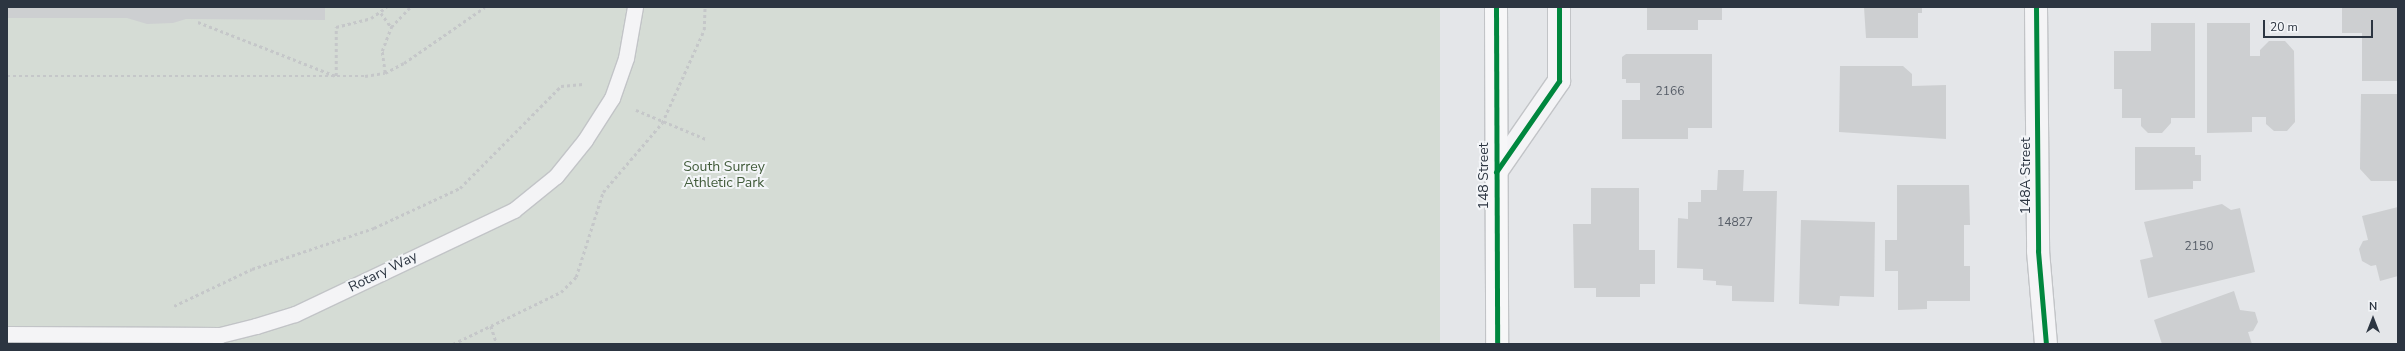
<!DOCTYPE html>
<style>
body{margin:0}
#map{position:relative;width:2405px;height:351px;overflow:hidden;background:#e4e6e9;font-family:"Nunito Sans",sans-serif}
div>[style]{position:absolute}
.green>*{inset:0;background:#d5dcd5;transform-origin:0 0}
.building>*{inset:0;background:#cdcfd1}
.path>*{height:2.5px;margin-top:-1.25px;transform-origin:0;background:repeating-linear-gradient(90deg,#c5c7c9 0 3px,transparent 0 6px)}
.roads{filter:drop-shadow(1px 0 #c2c4c7) drop-shadow(-1px 0 #c2c4c7) drop-shadow(0 1px #c2c4c7) drop-shadow(0 -1px #c2c4c7)}
.service>*{height:15px;margin:-7.5px;padding:0 7.5px;transform-origin:7.5px;border-radius:7.5px;background:#f4f4f6}
.minor>*{height:22px;margin:-11px;padding:0 11px;transform-origin:11px;border-radius:11px;background:#f4f4f6}
.secondary>*{height:22px;margin:-11px;padding:0 11px;transform-origin:11px;border-radius:11px;background:#f7f7f8}
.cycleway>*{height:5px;margin:-2.5px;padding:0 2.5px;transform-origin:2.5px;border-radius:2.5px;background:#00873e}
span{translate:-50% -50%;white-space:nowrap;text-align:center;line-height:1.15;-webkit-text-stroke:4px #f3f5f8;paint-order:stroke}
.number-label{font-size:12px;color:#555c66}
.number-label span{-webkit-text-stroke-width:0}
.park-label{font-size:14px;color:#425c3b}
.street-label{font-size:14px;color:#2c3541}
.frame{position:absolute;inset:0;border:8px solid #2c3541;pointer-events:none}
.north{position:absolute;left:2353px;top:299px;width:40px;height:40px;-webkit-text-stroke:3px #f3f5f8;paint-order:stroke;rotate:0deg;font-size:11px;font-weight:700;line-height:16px;text-align:center;color:#2c3541}
.north::after{content:'';display:block;margin:auto;width:14px;height:18px;background:#2c3541;clip-path:polygon(50% 0,100% 100%,50% 72%,0 100%)}
.scale{position:absolute;left:2263px;top:20px;width:110px;height:18px;box-sizing:border-box;border:2px solid #2c3541;border-top:0;padding-left:5px;font-size:12px;line-height:14px;white-space:nowrap;color:#2c3541;-webkit-text-stroke:3px #f3f5f8;paint-order:stroke}
</style>
<div id="map">
<div class="green">
<div style="left:7px;top:7px;width:1433px;height:337px"></div>
</div>
<div class="building">
<div style="clip-path:polygon(7px 7px,325px 7px,325px 20px,186px 19px,173px 23px,147px 24px,127px 18px,7px 18px)"></div>
<div style="clip-path:polygon(1647px 7px,1722px 7px,1722px 20px,1698px 20px,1698px 30px,1647px 30px)"></div>
<div style="clip-path:polygon(1864px 7px,1922px 7px,1922px 13px,1918px 13px,1918px 38px,1866px 38px)"></div>
<div style="clip-path:polygon(2342px 7px,2398px 7px,2398px 81px,2362px 81px,2362px 33px,2342px 33px)"></div>
<div style="clip-path:polygon(2151px 23px,2195px 23px,2195px 118px,2171px 118px,2171px 123px,2162px 133px,2148px 133px,2141px 126px,2141px 118px,2122px 118px,2122px 89px,2114px 89px,2114px 51px,2151px 51px)"></div>
<div style="clip-path:polygon(2207px 23px,2250px 23px,2250px 56px,2260px 56px,2260px 50px,2269px 41px,2285px 41px,2294px 51px,2295px 122px,2287px 131px,2274px 131px,2266px 124px,2266px 117px,2252px 117px,2252px 132px,2207px 133px)"></div>
<div style="clip-path:polygon(1626px 54px,1712px 54px,1712px 128px,1688px 128px,1688px 139px,1622px 139px,1622px 100px,1640px 100px,1640px 83px,1626px 83px,1626px 79px,1622px 79px,1622px 57px)"></div>
<div style="clip-path:polygon(1840px 66px,1903px 66px,1912px 74px,1912px 86px,1946px 85px,1946px 139px,1839px 132px)"></div>
<div style="clip-path:polygon(2361px 94px,2398px 94px,2398px 181px,2371px 181px,2360px 169px)"></div>
<div style="clip-path:polygon(2135px 147px,2195px 147px,2195px 155px,2201px 155px,2201px 181px,2193px 181px,2193px 189px,2135px 190px)"></div>
<div style="clip-path:polygon(1718px 170px,1744px 170px,1743px 191px,1777px 191px,1774px 302px,1732px 301px,1732px 286px,1716px 285px,1716px 281px,1703px 280px,1703px 269px,1677px 268px,1678px 218px,1688px 219px,1688px 202px,1701px 202px,1701px 190px,1717px 190px)"></div>
<div style="clip-path:polygon(1897px 185px,1969px 185px,1970px 225px,1964px 225px,1964px 266px,1970px 266px,1970px 301px,1927px 301px,1927px 309px,1898px 310px,1898px 271px,1885px 271px,1885px 240px,1897px 240px)"></div>
<div style="clip-path:polygon(1591px 188px,1639px 188px,1639px 250px,1655px 250px,1655px 284px,1640px 284px,1640px 297px,1596px 297px,1596px 288px,1574px 288px,1573px 224px,1591px 224px)"></div>
<div style="clip-path:polygon(2222px 204px,2231px 210px,2240px 208px,2255px 272px,2148px 298px,2140px 260px,2153px 257px,2144px 222px)"></div>
<div style="clip-path:polygon(2398px 207px,2398px 276px,2380px 281px,2376px 265px,2371px 266px,2362px 261px,2359px 249px,2363px 241px,2368px 240px,2362px 216px)"></div>
<div style="clip-path:polygon(1801px 220px,1875px 222px,1874px 297px,1840px 296px,1839px 306px,1799px 304px)"></div>
<div style="clip-path:polygon(2234px 291px,2240px 310px,2255px 312px,2258px 322px,2253px 331px,2248px 332px,2252px 344px,2162px 344px,2154px 320px)"></div>
</div>
<div class="path">
<div style="left:381px;top:13px;width:17px;rotate:54deg"></div>
<div style="left:391px;top:27px;width:28px;rotate:-46deg"></div>
<div style="left:198px;top:22px;width:148px;rotate:21.4deg"></div>
<div style="left:336px;top:76px;width:49px;rotate:-90deg"></div>
<div style="left:336px;top:27px;width:36px;rotate:-14deg"></div>
<div style="left:371px;top:18px;width:19px;rotate:-35deg"></div>
<div style="left:385px;top:73px;width:22px;rotate:-98deg"></div>
<div style="left:382px;top:51px;width:26px;rotate:-69deg"></div>
<div style="left:7px;top:76px;width:358px"></div>
<div style="left:365px;top:76px;width:20px;rotate:-9deg"></div>
<div style="left:385px;top:73px;width:21px;rotate:-28deg"></div>
<div style="left:404px;top:63px;width:98px;rotate:-34.7deg"></div>
<div style="left:636px;top:110px;width:76px;rotate:22.5deg"></div>
<div style="left:174px;top:306px;width:86px;rotate:-25.4deg"></div>
<div style="left:252px;top:269px;width:129px;rotate:-18.6deg"></div>
<div style="left:374px;top:228px;width:95px;rotate:-24.9deg"></div>
<div style="left:460px;top:188px;width:144px;rotate:-45.3deg"></div>
<div style="left:561px;top:86px;width:22px;rotate:-5deg"></div>
<div style="left:491px;top:326px;width:19px;rotate:72deg"></div>
<div style="left:453px;top:344px;width:120px;rotate:-25.7deg"></div>
<div style="left:561px;top:292px;width:21px;rotate:-45deg"></div>
<div style="left:576px;top:277px;width:89px;rotate:-72.4deg"></div>
<div style="left:603px;top:192px;width:91px;rotate:-49.5deg"></div>
<div style="left:662px;top:123px;width:102px;rotate:-65.7deg"></div>
<div style="left:704px;top:30px;width:23px;rotate:-88deg"></div>
</div>
<div class="roads">
<div class="service">
<div style="left:7px;top:334px;width:213px;rotate:0.3deg"></div>
<div style="left:220px;top:335px;width:37px;rotate:-14deg"></div>
<div style="left:256px;top:326px;width:41px;rotate:-17.1deg"></div>
<div style="left:295px;top:314px;width:242px;rotate:-25.4deg"></div>
<div style="left:514px;top:210px;width:54px;rotate:-39deg"></div>
<div style="left:556px;top:176px;width:46px;rotate:-51.1deg"></div>
<div style="left:585px;top:140px;width:50px;rotate:-57.3deg"></div>
<div style="left:612px;top:98px;width:42px;rotate:-70.7deg"></div>
<div style="left:626px;top:58px;width:52px;rotate:-80deg"></div>
</div>
<div class="minor">
<div style="left:2036px;top:7px;width:244px;rotate:89.5deg"></div>
<div style="left:2038px;top:251px;width:93px;rotate:85.1deg"></div>
<div style="left:1496px;top:172px;width:111px;rotate:-55.3deg"></div>
<div style="left:1559px;top:81px;width:74px;rotate:-90deg"></div>
</div>
<div class="secondary">
<div style="left:1496px;top:7px;width:337px;rotate:89.8deg"></div>
</div>
</div>
<div class="cycleway">
<div style="left:1496px;top:7px;width:337px;rotate:89.8deg"></div>
<div style="left:2036px;top:7px;width:244px;rotate:89.5deg"></div>
<div style="left:2038px;top:251px;width:93px;rotate:85.1deg"></div>
<div style="left:1496px;top:172px;width:111px;rotate:-55.3deg"></div>
<div style="left:1559px;top:81px;width:74px;rotate:-90deg"></div>
</div>
<div class="number-label">
<span style="left:1670px;top:92px">2166</span>
<span style="left:1735px;top:223px">14827</span>
<span style="left:2199px;top:247px">2150</span>
</div>
<div class="park-label">
<span style="left:724px;top:175px">South Surrey<br>Athletic Park</span>
</div>
<div class="street-label">
<span style="left:1484px;top:176px;rotate:-90deg">148 Street</span>
<span style="left:2026px;top:176px;rotate:-90deg">148A Street</span>
<span style="left:383px;top:272px;rotate:-26deg">Rotary Way</span>
</div>
<div class="frame"></div>
<div class="north">N</div>
<div class="scale">20 m</div>
</div>
